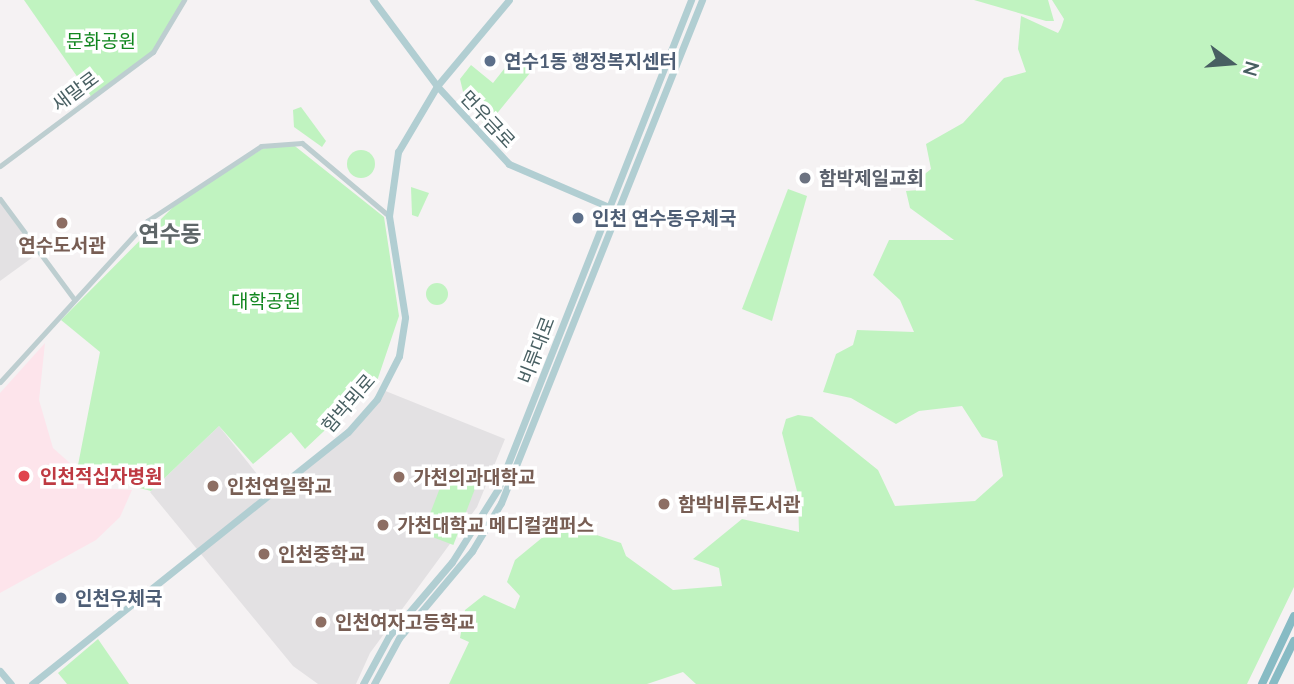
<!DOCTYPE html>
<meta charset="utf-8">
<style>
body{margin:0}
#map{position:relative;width:1294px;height:684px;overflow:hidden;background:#f5f2f3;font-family:Lato,"Noto Sans KR",sans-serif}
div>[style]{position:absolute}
.education>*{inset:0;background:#e3e1e3}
.medical>*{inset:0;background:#fde4eb}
.green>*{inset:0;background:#c0f3c0;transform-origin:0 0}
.round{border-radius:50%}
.minor>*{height:5px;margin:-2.5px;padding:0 2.5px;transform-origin:2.5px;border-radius:2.5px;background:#bdced0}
.major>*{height:7px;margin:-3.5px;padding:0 3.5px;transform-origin:3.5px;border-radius:3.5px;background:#b1ced2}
.highway>*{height:8px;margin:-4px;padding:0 4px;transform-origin:4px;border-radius:4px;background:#87bbc4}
.dots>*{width:19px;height:19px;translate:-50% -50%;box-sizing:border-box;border:4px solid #fff;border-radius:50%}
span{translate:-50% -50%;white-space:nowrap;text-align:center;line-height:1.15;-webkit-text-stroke:7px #fff;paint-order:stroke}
.park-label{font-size:19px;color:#11861f}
.service-label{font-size:19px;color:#4e5e75;font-weight:700}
.left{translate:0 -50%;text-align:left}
.street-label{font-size:19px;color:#485f62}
.worship-label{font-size:19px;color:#5b616d;font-weight:700}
.education-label{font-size:19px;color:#785e54;font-weight:700}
.health-label{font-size:19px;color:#be3a42;font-weight:700}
.quarter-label{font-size:23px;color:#5e6668;font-weight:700}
.north{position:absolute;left:1196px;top:28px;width:70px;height:70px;-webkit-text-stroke:5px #fff;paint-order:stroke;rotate:106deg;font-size:19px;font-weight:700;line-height:28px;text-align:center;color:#485f62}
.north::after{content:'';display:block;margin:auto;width:24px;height:32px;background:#485f62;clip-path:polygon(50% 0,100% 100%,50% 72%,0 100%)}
</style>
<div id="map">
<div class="education">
<div style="clip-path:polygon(0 199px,40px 252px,0 281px)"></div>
<div style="clip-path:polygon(383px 390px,505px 439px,477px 507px,370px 653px,356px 684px,318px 684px,293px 666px,150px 492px,219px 426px,272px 493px,348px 432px)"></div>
</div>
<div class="medical">
<div style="clip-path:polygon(45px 343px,39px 400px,53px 448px,98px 488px,132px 490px,120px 517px,96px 540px,0 593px,0 393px)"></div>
</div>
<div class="green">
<div style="clip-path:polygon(24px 0,184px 0,153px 52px,92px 98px)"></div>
<div style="clip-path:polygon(974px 0,1048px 0,1054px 21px,1046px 21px)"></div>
<div style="clip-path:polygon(1052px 0,1294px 0,1294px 587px,1247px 684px,696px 684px,683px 672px,647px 684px,449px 684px,469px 642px,460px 638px,465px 610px,484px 595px,515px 609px,520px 596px,507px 582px,515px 560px,560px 523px,621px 543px,626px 556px,673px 590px,722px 586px,719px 568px,693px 559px,742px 519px,799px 532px,798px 495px,782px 433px,786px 419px,798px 415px,812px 417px,878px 470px,895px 506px,975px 501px,1003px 476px,997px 441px,982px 437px,962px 406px,919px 411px,896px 424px,851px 398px,823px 392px,836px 354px,853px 345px,857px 330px,914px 332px,900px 300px,873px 275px,889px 240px,954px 240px,910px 208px,906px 191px,919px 190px,916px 181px,931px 169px,926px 144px,963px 123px,1004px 78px,1026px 72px,1018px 49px,1021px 16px,1058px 33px,1061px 28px,1064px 19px)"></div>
<div style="clip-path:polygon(516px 54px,534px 68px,486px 127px,472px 108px,480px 97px,473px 91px,465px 100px,460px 79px,471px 65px,493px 83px)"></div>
<div style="clip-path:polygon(301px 107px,326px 141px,322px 147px,294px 127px,293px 110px)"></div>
<div style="clip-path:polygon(291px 143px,384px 217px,399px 316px,377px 381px,305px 449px,291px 432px,253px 464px,219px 426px,151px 491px,87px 474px,78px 465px,100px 352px,61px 320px,180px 200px,262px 149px)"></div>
<div class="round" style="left:347px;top:150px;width:28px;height:28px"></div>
<div style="clip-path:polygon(411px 187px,429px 193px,418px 217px,412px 215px)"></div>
<div style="clip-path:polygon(788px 189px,807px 196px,772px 321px,742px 309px)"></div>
<div class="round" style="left:426px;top:283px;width:22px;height:22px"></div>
<div style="left:448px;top:467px;width:33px;height:71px;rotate:21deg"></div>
<div style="clip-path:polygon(98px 639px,129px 684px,67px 684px,58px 673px)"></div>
</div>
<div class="minor">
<div style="left:0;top:166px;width:191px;rotate:-36.7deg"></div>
<div style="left:153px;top:52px;width:61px;rotate:-59.2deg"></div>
<div style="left:0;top:199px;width:124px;rotate:53.5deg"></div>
<div style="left:0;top:382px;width:218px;rotate:-47.6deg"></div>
<div style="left:147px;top:221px;width:136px;rotate:-33.3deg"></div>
<div style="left:261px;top:146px;width:41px;rotate:-4.2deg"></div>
<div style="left:302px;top:143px;width:114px;rotate:40deg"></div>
</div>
<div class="major">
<div style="left:373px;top:0;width:107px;rotate:53.3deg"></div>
<div style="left:437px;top:86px;width:106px;rotate:47.3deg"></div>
<div style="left:509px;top:164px;width:111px;rotate:23.3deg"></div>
<div style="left:0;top:671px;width:17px;rotate:50deg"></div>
<div style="left:32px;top:684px;width:404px;rotate:-38.6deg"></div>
<div style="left:348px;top:432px;width:44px;rotate:-48.7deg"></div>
<div style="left:377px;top:399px;width:48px;rotate:-62.9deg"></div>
<div style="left:399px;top:356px;width:39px;rotate:-81deg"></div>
<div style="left:405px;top:317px;width:102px;rotate:-99deg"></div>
<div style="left:389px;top:216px;width:65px;rotate:-82deg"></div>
<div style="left:398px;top:152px;width:77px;rotate:-59.4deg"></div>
<div style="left:437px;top:86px;width:112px;rotate:-50.1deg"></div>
<div style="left:363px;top:684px;width:55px;rotate:-61.6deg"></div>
<div style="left:389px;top:636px;width:97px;rotate:-49.6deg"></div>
<div style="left:452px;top:562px;width:86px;rotate:-57.8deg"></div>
<div style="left:498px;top:489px;width:526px;rotate:-68.46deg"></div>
<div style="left:374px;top:684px;width:52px;rotate:-61.5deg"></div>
<div style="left:399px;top:638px;width:114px;rotate:-50deg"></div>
<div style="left:472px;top:551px;width:56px;rotate:-58.9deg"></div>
<div style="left:501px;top:503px;width:542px;rotate:-68.22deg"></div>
</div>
<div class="highway">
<div style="left:1262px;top:684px;width:75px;rotate:-64.8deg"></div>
<div style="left:1273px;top:684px;width:48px;rotate:-64deg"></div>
</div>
<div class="dots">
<div style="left:490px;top:61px;background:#5c6f8a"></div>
<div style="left:805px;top:178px;background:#6b7280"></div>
<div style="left:578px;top:218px;background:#5c6f8a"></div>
<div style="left:62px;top:223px;background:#8d6e63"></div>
<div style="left:24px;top:476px;background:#e0444e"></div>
<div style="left:399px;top:477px;background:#8d6e63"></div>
<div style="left:213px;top:486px;background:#8d6e63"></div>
<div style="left:664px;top:504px;background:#8d6e63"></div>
<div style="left:383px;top:525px;background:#8d6e63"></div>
<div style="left:264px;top:554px;background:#8d6e63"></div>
<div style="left:61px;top:598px;background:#5c6f8a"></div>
<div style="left:321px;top:622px;background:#8d6e63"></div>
</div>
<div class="park-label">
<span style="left:101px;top:41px">문화공원</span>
<span style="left:266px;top:301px">대학공원</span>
</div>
<div class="service-label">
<span class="left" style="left:504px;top:61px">연수1동 행정복지센터</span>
<span class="left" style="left:592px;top:218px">인천 연수동우체국</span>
<span class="left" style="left:75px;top:598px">인천우체국</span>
</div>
<div class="street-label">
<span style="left:75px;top:91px;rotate:-37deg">새말로</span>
<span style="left:488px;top:119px;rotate:47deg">먼우금로</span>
<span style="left:536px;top:350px;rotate:-69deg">비류대로</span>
<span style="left:348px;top:403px;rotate:-49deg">함박뫼로</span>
</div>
<div class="worship-label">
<span class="left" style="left:819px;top:178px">함박제일교회</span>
</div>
<div class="education-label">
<span style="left:62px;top:245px">연수도서관</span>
<span class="left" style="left:413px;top:477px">가천의과대학교</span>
<span class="left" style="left:227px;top:486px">인천연일학교</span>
<span class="left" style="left:678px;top:504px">함박비류도서관</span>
<span class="left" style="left:397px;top:525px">가천대학교 메디컬캠퍼스</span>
<span class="left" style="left:278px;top:554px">인천중학교</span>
<span class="left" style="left:335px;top:622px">인천여자고등학교</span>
</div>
<div class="health-label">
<span class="left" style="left:40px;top:476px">인천적십자병원</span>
</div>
<div class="quarter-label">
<span style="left:170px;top:233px">연수동</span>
</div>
<div class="north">N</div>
</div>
